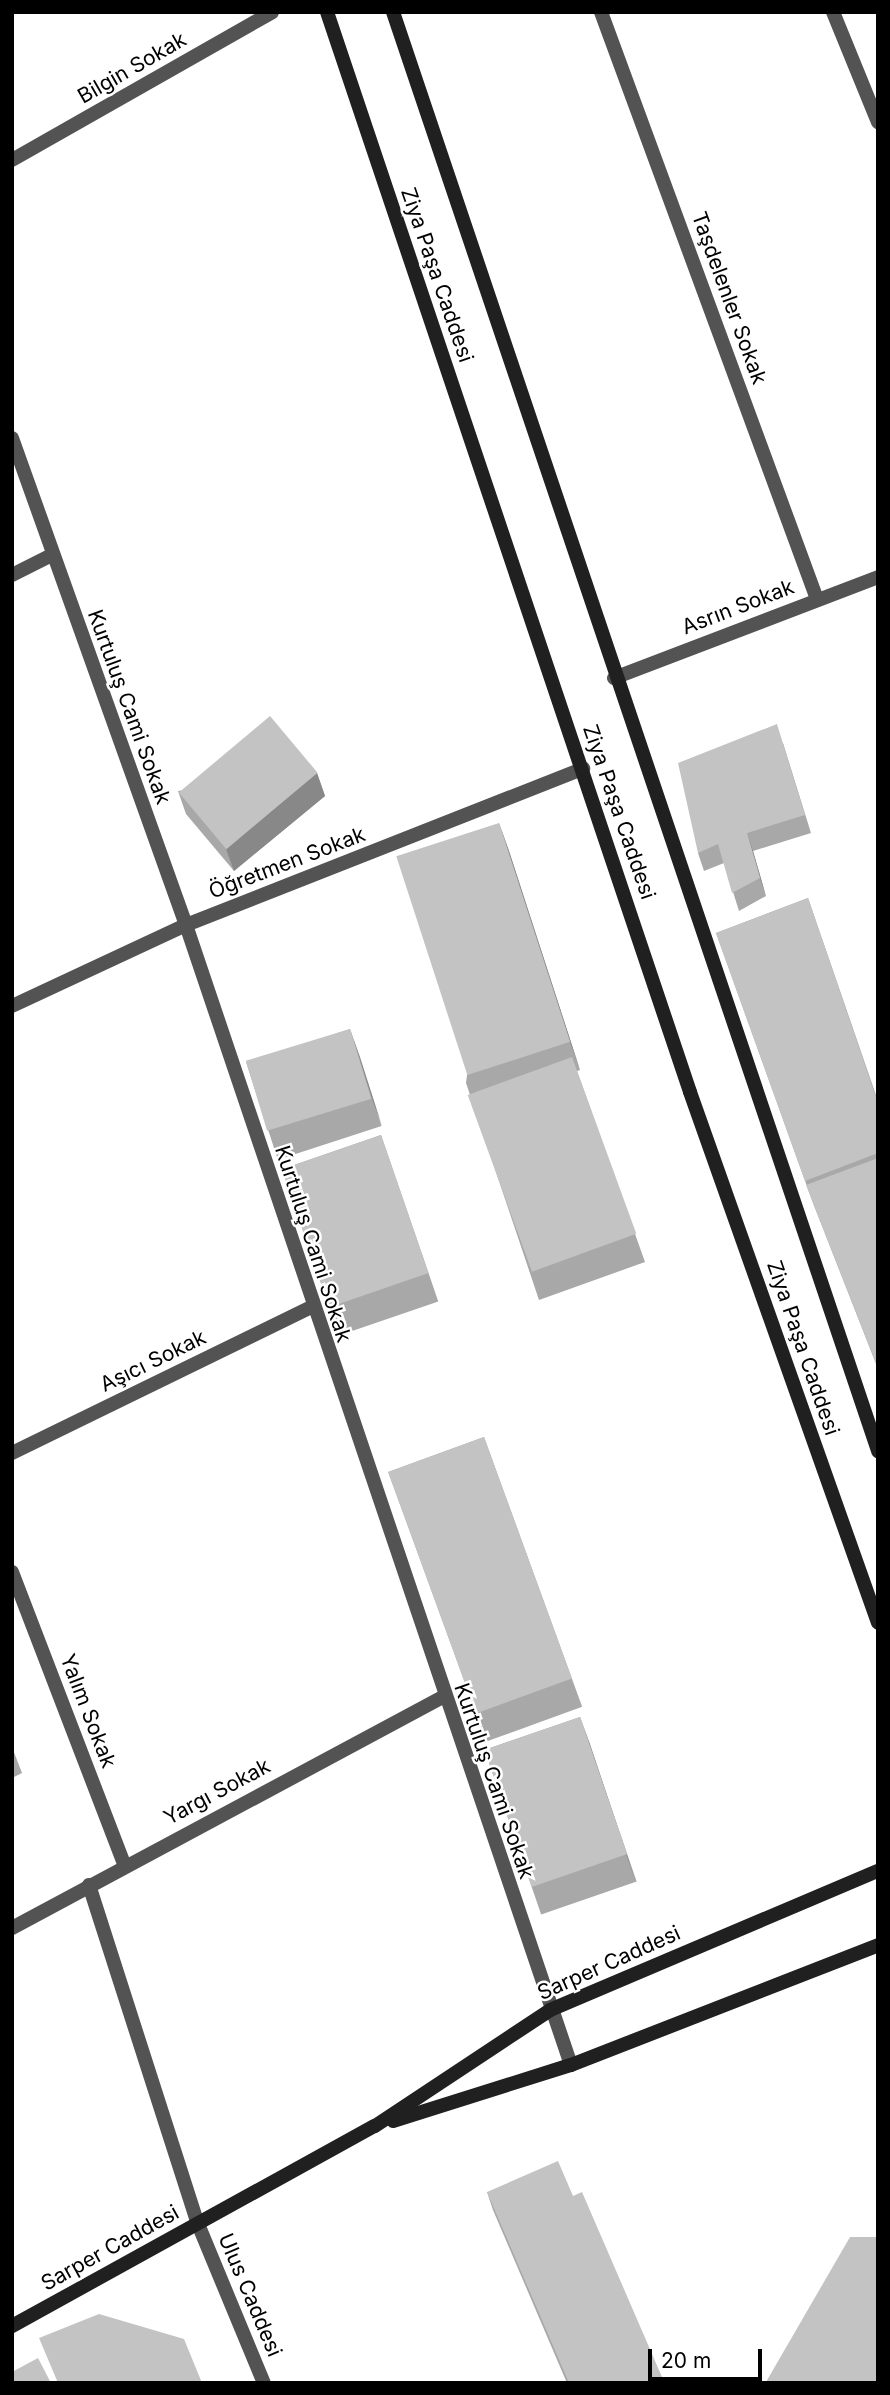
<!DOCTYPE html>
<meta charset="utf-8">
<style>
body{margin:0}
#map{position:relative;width:890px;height:2395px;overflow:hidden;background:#fff;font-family:Inter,sans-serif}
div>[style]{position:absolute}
.street>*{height:14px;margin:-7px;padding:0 7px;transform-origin:7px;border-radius:7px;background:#535353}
.secondary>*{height:14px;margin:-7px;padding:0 7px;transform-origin:7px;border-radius:7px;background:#202020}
.wall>*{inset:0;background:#a8a8a8;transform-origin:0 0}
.shaded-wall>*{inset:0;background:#888}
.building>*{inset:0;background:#c3c3c3;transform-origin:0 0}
span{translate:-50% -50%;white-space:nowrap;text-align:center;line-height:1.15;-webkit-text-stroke:5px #fff;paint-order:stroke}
.street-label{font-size:21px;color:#000}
.frame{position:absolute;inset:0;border:14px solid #000;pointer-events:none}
.scale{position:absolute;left:648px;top:2349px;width:114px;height:32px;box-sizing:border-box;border:4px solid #000;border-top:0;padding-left:9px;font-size:21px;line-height:24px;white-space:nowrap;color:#000;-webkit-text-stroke:5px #fff;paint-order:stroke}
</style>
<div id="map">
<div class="street">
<div style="left:601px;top:12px;width:625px;rotate:69.8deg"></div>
<div style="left:833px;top:12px;width:119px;rotate:67.8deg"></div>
<div style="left:12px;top:160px;width:299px;rotate:-29.6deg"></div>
<div style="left:12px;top:438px;width:517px;rotate:70.34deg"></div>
<div style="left:186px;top:925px;width:1203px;rotate:71.34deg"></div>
<div style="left:12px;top:575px;width:45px;rotate:-26.6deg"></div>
<div style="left:614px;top:678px;width:283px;rotate:-20.9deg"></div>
<div style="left:12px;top:1006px;width:192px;rotate:-25deg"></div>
<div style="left:186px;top:925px;width:427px;rotate:-21.5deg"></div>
<div style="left:12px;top:1453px;width:333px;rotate:-26deg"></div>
<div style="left:12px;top:1572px;width:313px;rotate:69deg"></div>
<div style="left:89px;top:1885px;width:356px;rotate:72.2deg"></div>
<div style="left:198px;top:2224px;width:172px;rotate:67.5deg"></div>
<div style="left:12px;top:1928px;width:489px;rotate:-28.2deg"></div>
</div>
<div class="secondary">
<div style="left:327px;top:12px;width:1139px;rotate:71.42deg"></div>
<div style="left:690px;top:1092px;width:563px;rotate:70.5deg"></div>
<div style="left:393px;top:12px;width:1519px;rotate:71.37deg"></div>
<div style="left:393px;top:2121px;width:187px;rotate:-17.5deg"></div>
<div style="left:571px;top:2065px;width:330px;rotate:-21.3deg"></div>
<div style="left:12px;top:2326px;width:414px;rotate:-28.9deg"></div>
<div style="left:375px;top:2126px;width:210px;rotate:-33.5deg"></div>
<div style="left:550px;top:2010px;width:356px;rotate:-23deg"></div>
</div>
<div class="wall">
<div style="clip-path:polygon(783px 743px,811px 833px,753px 851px,766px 896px,739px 911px,724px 863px,704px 871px,698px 853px)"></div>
<div style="clip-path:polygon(317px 773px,325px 796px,234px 871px,186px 814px,178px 791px)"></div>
<div style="clip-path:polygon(499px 823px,509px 851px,580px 1070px,577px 1071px,645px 1262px,539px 1300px,466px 1083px)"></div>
<div style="clip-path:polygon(808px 898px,878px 1101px,878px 1369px,813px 1203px,716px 933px)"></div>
<div style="left:350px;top:1029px;width:102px;height:109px;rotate:72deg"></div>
<div style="left:381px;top:1135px;width:176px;height:105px;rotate:71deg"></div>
<div style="left:484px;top:1437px;width:287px;height:102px;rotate:70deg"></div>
<div style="left:580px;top:1717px;width:174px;height:101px;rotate:71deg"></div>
<div style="clip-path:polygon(12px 1747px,22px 1773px,12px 1778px)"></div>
<div style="clip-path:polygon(487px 2192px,573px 2196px,664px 2383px,567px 2383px,493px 2210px)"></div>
</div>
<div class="shaded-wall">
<div style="clip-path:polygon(317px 773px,325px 796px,234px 871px,226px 849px)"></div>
<div style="clip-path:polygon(499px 823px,509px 851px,580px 1070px,570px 1042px)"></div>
<div style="clip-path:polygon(747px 833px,753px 851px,766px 896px,760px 878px)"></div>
<div style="clip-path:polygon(350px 1029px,360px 1057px,382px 1126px,372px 1099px)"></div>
<div style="clip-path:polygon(580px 1717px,590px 1744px,636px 1882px,626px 1854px)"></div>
</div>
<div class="building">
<div style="left:270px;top:716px;width:74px;height:119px;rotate:50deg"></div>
<div style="clip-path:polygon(777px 724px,805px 815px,747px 833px,760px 878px,732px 893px,718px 844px,698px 853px,678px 763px)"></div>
<div style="left:499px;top:823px;width:230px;height:108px;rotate:72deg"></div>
<div style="clip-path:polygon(808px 898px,878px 1103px,878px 1153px,805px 1181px,716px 933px)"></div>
<div style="left:350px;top:1029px;width:73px;height:109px;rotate:73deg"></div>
<div style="left:572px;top:1057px;width:188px;height:111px;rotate:70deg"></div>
<div style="left:381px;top:1135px;width:146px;height:105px;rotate:71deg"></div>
<div style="clip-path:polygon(878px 1158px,878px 1368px,806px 1185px)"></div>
<div style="left:484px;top:1437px;width:257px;height:102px;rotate:70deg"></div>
<div style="left:580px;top:1717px;width:145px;height:101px;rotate:71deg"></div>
<div style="clip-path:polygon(558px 2161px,573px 2196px,582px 2192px,662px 2377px,648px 2383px,569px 2383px,487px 2192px)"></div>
<div style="clip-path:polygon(850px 2237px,878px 2237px,878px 2382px,877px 2383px,767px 2383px,766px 2382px)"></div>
<div style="clip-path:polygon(99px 2314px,184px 2339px,202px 2383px,58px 2383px,39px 2338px)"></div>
<div style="clip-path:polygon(38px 2358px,51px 2383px,12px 2383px,12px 2372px)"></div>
</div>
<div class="street-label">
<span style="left:132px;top:68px;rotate:-30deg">Bilgin Sokak</span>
<span style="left:437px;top:275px;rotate:71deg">Ziya Paşa Caddesi</span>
<span style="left:729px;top:298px;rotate:70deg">Taşdelenler Sokak</span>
<span style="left:738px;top:607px;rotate:-21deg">Asrın Sokak</span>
<span style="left:129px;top:707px;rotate:70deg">Kurtuluş Cami Sokak</span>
<span style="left:619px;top:812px;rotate:71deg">Ziya Paşa Caddesi</span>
<span style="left:287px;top:863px;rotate:-21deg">Öğretmen Sokak</span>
<span style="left:313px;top:1244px;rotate:72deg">Kurtuluş Cami Sokak</span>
<span style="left:803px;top:1348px;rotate:71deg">Ziya Paşa Caddesi</span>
<span style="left:153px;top:1361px;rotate:-26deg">Aşıcı Sokak</span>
<span style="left:88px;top:1711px;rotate:69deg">Yalım Sokak</span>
<span style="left:494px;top:1781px;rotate:71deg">Kurtuluş Cami Sokak</span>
<span style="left:217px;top:1792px;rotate:-28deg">Yargı Sokak</span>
<span style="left:609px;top:1963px;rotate:-24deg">Sarper Caddesi</span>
<span style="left:110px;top:2248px;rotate:-29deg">Sarper Caddesi</span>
<span style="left:250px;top:2295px;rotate:67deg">Ulus Caddesi</span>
</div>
<div class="frame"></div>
<div class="scale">20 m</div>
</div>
